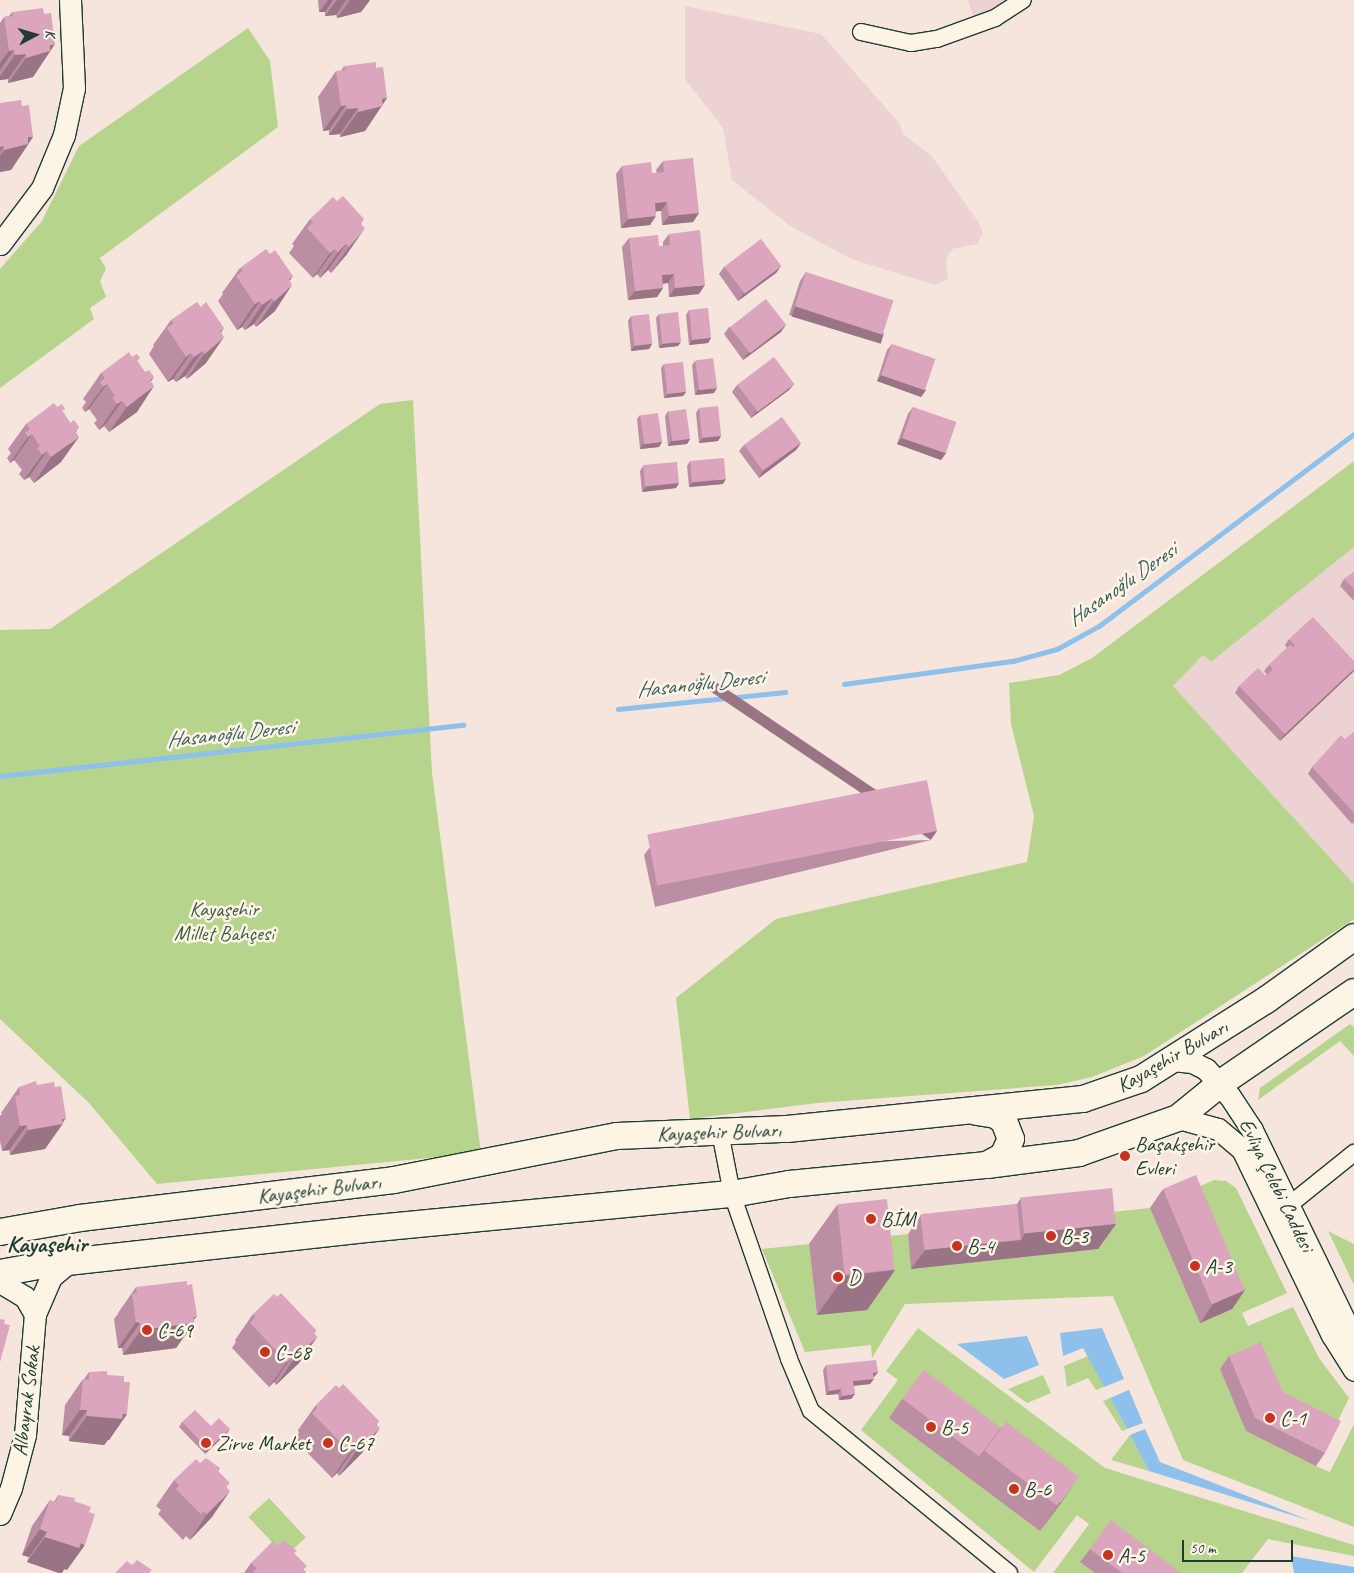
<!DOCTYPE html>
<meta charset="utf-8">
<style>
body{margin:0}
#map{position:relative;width:1354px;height:1573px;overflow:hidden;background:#f5e5dd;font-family:Caveat,sans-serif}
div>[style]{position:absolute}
.built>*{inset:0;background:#edd2d3}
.green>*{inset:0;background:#b7d48d;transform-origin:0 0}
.water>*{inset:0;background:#8dc0ea}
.stream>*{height:4.5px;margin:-2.25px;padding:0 2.25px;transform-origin:2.25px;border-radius:2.25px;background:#8dc0ea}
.roads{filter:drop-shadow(1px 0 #1f3d34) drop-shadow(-1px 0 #1f3d34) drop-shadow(0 1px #1f3d34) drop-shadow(0 -1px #1f3d34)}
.minor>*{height:16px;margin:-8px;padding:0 8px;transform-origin:8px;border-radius:8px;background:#fcf5e5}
.tertiary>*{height:21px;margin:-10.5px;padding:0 10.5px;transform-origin:10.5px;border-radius:10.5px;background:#fcf5e5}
.primary>*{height:26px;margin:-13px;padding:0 13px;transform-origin:13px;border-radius:13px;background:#fcf5e5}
.wall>*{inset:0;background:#bb8ea3}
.shaded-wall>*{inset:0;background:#997484;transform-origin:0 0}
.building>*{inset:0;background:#daa5bd;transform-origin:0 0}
.dots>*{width:14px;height:14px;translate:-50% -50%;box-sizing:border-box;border:2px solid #fcf5e5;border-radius:50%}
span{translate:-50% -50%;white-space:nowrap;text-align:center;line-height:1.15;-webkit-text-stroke:5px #fcf5e5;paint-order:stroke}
.park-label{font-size:21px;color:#3d5b46}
.street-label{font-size:21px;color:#1f3d34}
.poi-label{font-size:21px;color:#1f3d34}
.left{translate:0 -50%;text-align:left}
.water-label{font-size:22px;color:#3a5e62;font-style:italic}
.quarter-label{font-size:24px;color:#1f3d34;font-weight:700}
.north{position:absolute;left:10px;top:10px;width:50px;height:50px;-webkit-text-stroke:4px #fcf5e5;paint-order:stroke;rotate:84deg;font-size:14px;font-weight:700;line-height:20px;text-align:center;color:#1f3d34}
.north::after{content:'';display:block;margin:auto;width:18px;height:22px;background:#1f3d34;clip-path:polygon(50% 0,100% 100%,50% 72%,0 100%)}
.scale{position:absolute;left:1182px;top:1540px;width:111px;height:22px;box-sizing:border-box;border:2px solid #1f3d34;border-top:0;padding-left:6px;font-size:15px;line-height:18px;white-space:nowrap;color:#1f3d34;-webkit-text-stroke:4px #fcf5e5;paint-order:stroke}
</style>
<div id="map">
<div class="built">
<div style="clip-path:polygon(968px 0,1004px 0,986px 14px,973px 16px)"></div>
<div style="clip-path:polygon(685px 6px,821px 34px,900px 124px,903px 134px,931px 155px,979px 223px,983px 234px,977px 244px,952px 249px,946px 260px,948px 279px,935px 285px,851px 259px,790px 226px,732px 180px,723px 128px,685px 79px)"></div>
<div style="clip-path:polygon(1354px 547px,1354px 884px,1173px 686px,1203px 655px,1211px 662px)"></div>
</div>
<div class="green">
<div style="clip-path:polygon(248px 28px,270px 61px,278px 127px,100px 258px,106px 269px,100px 281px,106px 297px,90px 308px,94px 319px,0 388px,0 269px,42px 221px,79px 146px)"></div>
<div style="clip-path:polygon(413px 400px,432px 773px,481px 1153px,157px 1184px,89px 1103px,0 1019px,0 630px,50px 629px,380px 404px)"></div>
<div style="clip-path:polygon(1354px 461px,1354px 547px,1211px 662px,1203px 655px,1173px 686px,1354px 884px,1354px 919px,1144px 1056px,1092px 1077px,1057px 1085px,817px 1103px,690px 1119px,676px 998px,776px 919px,1027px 862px,1034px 816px,1011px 724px,1009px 683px,1059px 675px,1092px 658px)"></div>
<div style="clip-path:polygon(1350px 1024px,1354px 1027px,1354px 1056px,1340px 1041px,1258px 1100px,1260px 1088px)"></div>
<div style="clip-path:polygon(1214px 1180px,1226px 1181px,1236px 1188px,1287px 1293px,1242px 1313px,1248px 1326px,1293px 1307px,1319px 1358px,1349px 1398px,1316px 1466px,1330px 1472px,1354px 1424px,1354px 1527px,1183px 1460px,1113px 1296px,905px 1304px,872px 1358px,871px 1345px,805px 1352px,762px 1249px,809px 1244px,817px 1315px,860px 1239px,908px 1234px,912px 1269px,1098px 1249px,1094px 1214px,1150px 1208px)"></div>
<div style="clip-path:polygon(1328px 1231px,1354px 1244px,1354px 1285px)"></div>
<div style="clip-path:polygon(918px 1328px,1105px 1468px,1354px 1545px,1354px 1556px,1268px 1539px,1242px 1573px,1053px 1573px,1089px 1524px,1077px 1515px,1034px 1572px,861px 1430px,898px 1380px,886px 1371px)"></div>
<div style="clip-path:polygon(1088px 1356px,1104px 1387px,1096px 1390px,1088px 1378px,1067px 1387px,1064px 1366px)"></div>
<div style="clip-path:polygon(1043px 1375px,1051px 1393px,1027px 1403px,1008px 1389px)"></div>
<div style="clip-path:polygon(1110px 1398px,1127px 1429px,1122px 1431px,1103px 1401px)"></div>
<div style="clip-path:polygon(1130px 1435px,1149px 1471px,1111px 1460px)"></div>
<div style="left:269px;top:1498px;width:54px;height:28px;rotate:47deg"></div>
</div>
<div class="water">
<div style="clip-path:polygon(1102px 1328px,1124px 1379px,1104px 1387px,1083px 1348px,1063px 1356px,1060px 1333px)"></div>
<div style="clip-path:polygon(1027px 1336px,1039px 1365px,1004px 1379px,957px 1344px)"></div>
<div style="clip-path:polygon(1129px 1390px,1143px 1423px,1127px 1429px,1110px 1398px)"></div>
<div style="clip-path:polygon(1145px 1429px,1160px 1462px,1311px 1521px,1149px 1471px,1130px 1435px)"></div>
<div style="clip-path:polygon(1291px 1556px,1354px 1567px,1354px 1573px,1294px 1573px)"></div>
</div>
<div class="stream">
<div style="left:844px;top:684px;width:171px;rotate:-7.8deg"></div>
<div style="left:1013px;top:661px;width:46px;rotate:-15.3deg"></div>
<div style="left:1057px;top:649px;width:48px;rotate:-28.7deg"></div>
<div style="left:1099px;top:626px;width:319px;rotate:-37deg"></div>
<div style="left:618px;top:709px;width:168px;rotate:-5.8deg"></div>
<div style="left:0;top:776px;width:466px;rotate:-6.3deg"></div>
</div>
<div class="roads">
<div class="minor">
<div style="left:861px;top:32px;width:51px;rotate:12.4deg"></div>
<div style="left:911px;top:43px;width:26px;rotate:-9deg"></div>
<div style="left:937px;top:39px;width:62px;rotate:-19.9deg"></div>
<div style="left:995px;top:18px;width:33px;rotate:-33deg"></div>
<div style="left:720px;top:1132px;width:63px;rotate:79deg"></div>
<div style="left:732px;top:1194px;width:175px;rotate:70.9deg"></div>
<div style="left:789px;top:1359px;width:56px;rotate:67.1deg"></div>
<div style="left:811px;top:1411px;width:256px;rotate:39.3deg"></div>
<div style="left:1288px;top:1206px;width:85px;rotate:-38.8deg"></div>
</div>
<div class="tertiary">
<div style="left:0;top:244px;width:70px;rotate:-53.1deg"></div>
<div style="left:42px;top:188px;width:57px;rotate:-67.5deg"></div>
<div style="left:64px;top:135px;width:48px;rotate:-78deg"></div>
<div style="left:74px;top:88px;width:88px;rotate:-92.6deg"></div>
<div style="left:1172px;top:1060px;width:20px;rotate:6deg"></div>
<div style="left:1192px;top:1062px;width:16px;rotate:27deg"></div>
<div style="left:1206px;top:1069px;width:35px;rotate:49deg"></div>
<div style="left:1229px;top:1095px;width:42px;rotate:56.7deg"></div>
<div style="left:1252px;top:1130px;width:233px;rotate:64.1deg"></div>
<div style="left:1178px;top:1118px;width:41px;rotate:15.4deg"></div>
<div style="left:1218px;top:1129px;width:31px;rotate:40deg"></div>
<div style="left:1242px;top:1149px;width:207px;rotate:64.2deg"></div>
<div style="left:1332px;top:1335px;width:41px;rotate:57.8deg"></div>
<div style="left:0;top:1282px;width:29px;rotate:31deg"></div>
<div style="left:25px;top:1297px;width:20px;rotate:60deg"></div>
<div style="left:0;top:1514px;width:28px;rotate:-67deg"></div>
<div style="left:11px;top:1488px;width:55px;rotate:-75.2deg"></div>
<div style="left:25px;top:1435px;width:121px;rotate:-85.3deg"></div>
<div style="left:35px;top:1314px;width:40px;rotate:-66.6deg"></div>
<div style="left:51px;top:1277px;width:25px;rotate:-40deg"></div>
</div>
<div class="primary">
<div style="left:977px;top:1112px;width:19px;rotate:9deg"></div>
<div style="left:996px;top:1115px;width:10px;rotate:37deg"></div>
<div style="left:1004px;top:1121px;width:19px;rotate:69deg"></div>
<div style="left:1011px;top:1139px;width:19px;rotate:115deg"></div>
<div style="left:1003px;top:1156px;width:18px;rotate:151deg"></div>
<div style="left:0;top:1232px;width:81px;rotate:-9.9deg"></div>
<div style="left:80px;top:1218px;width:316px;rotate:-6.9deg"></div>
<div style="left:394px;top:1180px;width:227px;rotate:-11.2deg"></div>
<div style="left:617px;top:1136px;width:170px;rotate:-2.4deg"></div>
<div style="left:787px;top:1129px;width:298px;rotate:-5.8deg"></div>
<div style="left:1083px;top:1099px;width:61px;rotate:-19deg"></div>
<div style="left:1141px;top:1079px;width:148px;rotate:-32.3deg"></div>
<div style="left:1266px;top:1000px;width:108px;rotate:-35.6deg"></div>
<div style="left:0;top:1273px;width:50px;rotate:-10.4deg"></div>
<div style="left:49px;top:1264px;width:319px;rotate:-6.3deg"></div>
<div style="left:366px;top:1229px;width:368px;rotate:-5.5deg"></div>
<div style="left:732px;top:1194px;width:58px;rotate:-10deg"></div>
<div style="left:789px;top:1184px;width:199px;rotate:-5.5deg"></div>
<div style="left:987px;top:1165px;width:93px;rotate:-7.4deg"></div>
<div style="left:1079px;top:1153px;width:105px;rotate:-19.5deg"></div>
<div style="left:1178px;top:1118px;width:55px;rotate:-39.1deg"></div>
<div style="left:1221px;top:1083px;width:161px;rotate:-34.4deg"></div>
</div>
</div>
<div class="wall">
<div style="clip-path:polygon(318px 0,370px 0,361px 12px,337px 18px,336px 15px,325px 16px,325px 12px,319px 12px)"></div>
<div style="clip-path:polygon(12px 12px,50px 51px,33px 77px,8px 83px,8px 79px,0 80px,0 23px,4px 17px,9px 16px)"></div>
<div style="clip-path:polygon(344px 66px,387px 98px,365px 131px,340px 137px,340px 134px,329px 135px,329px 130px,323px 131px,318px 97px,336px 71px,341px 71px)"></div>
<div style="clip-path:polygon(0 103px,28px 144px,11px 170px,0 172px)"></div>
<div style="clip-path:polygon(663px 161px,699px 213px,693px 222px,662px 225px,661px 211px,656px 211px,650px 225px,621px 228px,616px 174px,622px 166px,652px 173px,657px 173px,656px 170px)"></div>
<div style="clip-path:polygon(310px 219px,361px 224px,347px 254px,331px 273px,328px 270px,320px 278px,317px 274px,313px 278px,289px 253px,294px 246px,292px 244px)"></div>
<div style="clip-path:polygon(669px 234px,699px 294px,669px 297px,668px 283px,663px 284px,663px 288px,657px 297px,628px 300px,622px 247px,629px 238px,659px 246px,663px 246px,663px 242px)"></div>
<div style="clip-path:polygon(781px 266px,776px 273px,738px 301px,719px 274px,724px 267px)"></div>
<div style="clip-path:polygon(240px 268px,290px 281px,275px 311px,256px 327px,254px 324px,245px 330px,242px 327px,237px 330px,218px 301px,223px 294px,222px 293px)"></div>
<div style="clip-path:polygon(806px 272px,877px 342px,789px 315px,800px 281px)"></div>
<div style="clip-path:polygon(689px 310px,711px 338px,708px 343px,689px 345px,686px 315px)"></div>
<div style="clip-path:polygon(659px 314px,678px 346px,659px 348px,656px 318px)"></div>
<div style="clip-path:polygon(631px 316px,652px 344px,649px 349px,631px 351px,628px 321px)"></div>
<div style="clip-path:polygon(171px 320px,221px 333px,206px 363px,187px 379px,185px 376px,176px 382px,173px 379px,168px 382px,149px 354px,154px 346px,153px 345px)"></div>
<div style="clip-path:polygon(729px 327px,781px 332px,743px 360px,724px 334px)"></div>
<div style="clip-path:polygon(892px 344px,926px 390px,921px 397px,877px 381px,887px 350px)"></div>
<div style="clip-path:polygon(132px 357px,138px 362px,151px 382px,137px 412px,109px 432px,104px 426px,99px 430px,94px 423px,97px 420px,89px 409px,85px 412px,82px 408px,86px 402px,83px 399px,101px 373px)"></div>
<div style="clip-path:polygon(695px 361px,714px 393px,695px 395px,692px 365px)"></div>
<div style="clip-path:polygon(664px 364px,686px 392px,683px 396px,664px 398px,661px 368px)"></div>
<div style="clip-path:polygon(794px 384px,789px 390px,751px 418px,732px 392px,737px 385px)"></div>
<div style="clip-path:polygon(57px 407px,63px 412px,76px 432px,61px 462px,34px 483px,29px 477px,24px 480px,19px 474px,22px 470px,14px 460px,10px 463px,7px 458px,11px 453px,8px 449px,26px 424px)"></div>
<div style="clip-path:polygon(913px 407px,946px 453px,941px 460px,897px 444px,908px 414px)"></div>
<div style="clip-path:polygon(699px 408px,721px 436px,718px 441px,699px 443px,696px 413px)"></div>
<div style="clip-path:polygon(668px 411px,690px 439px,687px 444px,668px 446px,665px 416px)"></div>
<div style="clip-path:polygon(640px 415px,662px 442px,659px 447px,640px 449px,637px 419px)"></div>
<div style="clip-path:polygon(801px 443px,796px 450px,759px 478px,739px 451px,744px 445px)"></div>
<div style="clip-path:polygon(690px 461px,723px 484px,689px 487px,687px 466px)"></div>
<div style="clip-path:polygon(643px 466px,679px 483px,676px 488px,642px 492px,640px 471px)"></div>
<div style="clip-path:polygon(1354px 572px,1354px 601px,1340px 586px,1344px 579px)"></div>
<div style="clip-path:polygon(1289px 639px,1353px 672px,1280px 741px,1235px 693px,1239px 686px,1266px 676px,1267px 674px,1264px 671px,1269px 665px,1287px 648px,1285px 645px)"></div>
<div style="clip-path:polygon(1354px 732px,1354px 822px,1352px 824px,1308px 774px,1312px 767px)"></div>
<div style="clip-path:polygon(931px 840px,655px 907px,644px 855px,650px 847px)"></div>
<div style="clip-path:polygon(37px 1085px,63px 1124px,45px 1149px,10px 1155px,9px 1150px,2px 1151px,0 1141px,0 1116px,2px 1114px,1px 1113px,19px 1087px)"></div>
<div style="clip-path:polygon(1163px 1189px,1245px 1290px,1232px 1309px,1200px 1323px,1150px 1208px)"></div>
<div style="clip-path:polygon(1021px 1198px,1116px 1224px,1098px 1249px,911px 1269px,908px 1234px,921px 1215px,1017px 1204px)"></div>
<div style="clip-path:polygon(837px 1205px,895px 1270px,867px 1310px,817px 1315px,809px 1244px)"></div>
<div style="clip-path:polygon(136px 1287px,194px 1320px,194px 1323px,176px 1348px,123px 1355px,122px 1348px,118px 1348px,114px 1319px,118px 1314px,118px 1313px)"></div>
<div style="clip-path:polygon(253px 1314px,316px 1330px,314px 1334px,317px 1337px,299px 1363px,276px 1385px,274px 1382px,269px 1387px,232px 1348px,236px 1342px,235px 1340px)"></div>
<div style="clip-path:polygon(1229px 1356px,1283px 1392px,1325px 1453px,1316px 1466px,1246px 1431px,1220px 1369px)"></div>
<div style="clip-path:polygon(826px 1365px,878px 1372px,874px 1377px,873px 1377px,870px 1384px,854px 1386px,855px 1394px,851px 1399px,839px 1400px,838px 1394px,826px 1395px,823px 1370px)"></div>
<div style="clip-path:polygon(89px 1372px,107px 1375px,124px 1382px,127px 1414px,109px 1440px,108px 1440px,104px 1445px,69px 1441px,69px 1436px,62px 1435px,65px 1405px,83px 1379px,84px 1379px)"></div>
<div style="clip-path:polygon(902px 1399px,1001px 1428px,1061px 1503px,1040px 1531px,889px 1418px)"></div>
<div style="clip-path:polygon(316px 1405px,377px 1425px,362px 1453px,339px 1476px,337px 1473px,332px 1478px,294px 1439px,299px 1433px,298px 1430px)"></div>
<div style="clip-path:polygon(182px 1422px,211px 1426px,230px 1429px,227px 1433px,205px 1454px,179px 1427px)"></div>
<div style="clip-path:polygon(200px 1463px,220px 1468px,218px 1471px,227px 1488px,212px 1517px,190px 1540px,186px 1536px,183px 1540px,158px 1514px,161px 1510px,156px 1506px,174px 1480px)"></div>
<div style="clip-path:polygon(58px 1495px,74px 1501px,67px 1570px,64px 1569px,62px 1573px,59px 1573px,27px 1562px,29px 1557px,22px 1555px,32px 1526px,50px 1500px,54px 1502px)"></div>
<div style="clip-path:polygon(277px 1546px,295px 1554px,304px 1570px,306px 1573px,244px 1573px,251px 1563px)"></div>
<div style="clip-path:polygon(1090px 1549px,1181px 1573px,1095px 1573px,1080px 1562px)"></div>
</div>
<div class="shaded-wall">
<div style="clip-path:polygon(328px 0,333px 0,325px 12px,319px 12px)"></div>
<div style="clip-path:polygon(337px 0,346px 0,336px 15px,325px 16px)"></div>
<div style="clip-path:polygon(350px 0,370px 0,361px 12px,337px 18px)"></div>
<div style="clip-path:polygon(55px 44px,33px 77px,8px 83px,26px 58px,50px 45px)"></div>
<div style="clip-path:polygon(14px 50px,0 70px,0 63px,9px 51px)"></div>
<div style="clip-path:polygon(26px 54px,8px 79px,0 80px,0 76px,15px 55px)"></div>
<div style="clip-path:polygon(387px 98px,365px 131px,340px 137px,358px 112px,382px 99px)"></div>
<div style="clip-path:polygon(346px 105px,329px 130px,323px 131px,341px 106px)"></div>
<div style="clip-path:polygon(358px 108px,340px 134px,329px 135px,347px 109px)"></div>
<div style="clip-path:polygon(28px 137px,33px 137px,11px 170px,0 172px,0 156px,4px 150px)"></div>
<div style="clip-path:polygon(4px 146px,0 152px,0 147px)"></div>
<div style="clip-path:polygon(667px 202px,661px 211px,649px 212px,655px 203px)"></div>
<div style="clip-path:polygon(699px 213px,693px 222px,662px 225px,669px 216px)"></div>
<div style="clip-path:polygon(656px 216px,650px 225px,621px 228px,628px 219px)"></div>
<div style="clip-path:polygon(364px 219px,328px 270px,320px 278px,338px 252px,360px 223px)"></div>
<div style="clip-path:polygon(365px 228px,347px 254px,331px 273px,349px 247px)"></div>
<div style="clip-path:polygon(335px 249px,317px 274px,313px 278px,330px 253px)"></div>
<div style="clip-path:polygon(781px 266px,776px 273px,738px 301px,743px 294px)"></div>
<div style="clip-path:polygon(674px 274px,668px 283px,655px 284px,662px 275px)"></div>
<div style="clip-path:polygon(293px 276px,278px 298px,292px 285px,275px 311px,256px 327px,289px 279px)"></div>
<div style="clip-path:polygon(705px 285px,699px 294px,669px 297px,675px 288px)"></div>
<div style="clip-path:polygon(663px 288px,657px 297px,628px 300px,635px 291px)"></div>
<div style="clip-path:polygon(272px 298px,254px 324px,245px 330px,262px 305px)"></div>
<div style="clip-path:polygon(260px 301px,242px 327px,237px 330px,255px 304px)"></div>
<div style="left:795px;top:306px;width:93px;height:11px;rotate:17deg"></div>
<div style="clip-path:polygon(786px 325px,781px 332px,743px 360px,748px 353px)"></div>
<div style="clip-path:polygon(224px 328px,209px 350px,224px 337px,206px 363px,187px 379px,220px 331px)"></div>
<div style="clip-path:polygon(711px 338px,708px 343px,689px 345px,692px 340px)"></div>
<div style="clip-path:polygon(681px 342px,678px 346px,659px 348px,662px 344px)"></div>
<div style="clip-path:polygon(652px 344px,649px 349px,631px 351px,634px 346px)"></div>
<div style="clip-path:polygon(203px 351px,185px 376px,176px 382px,194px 357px)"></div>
<div style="clip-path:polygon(191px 353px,173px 379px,168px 382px,186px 357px)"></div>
<div style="clip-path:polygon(881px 375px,926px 390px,921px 397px,877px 381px)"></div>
<div style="clip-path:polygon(154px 377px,140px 397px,154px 386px,137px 412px,109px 432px,127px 407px,150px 380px)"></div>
<div style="clip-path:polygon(107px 384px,89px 409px,85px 412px,103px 387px)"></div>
<div style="clip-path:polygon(794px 384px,789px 390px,751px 418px,756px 412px)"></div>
<div style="clip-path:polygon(717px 388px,714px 393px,695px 395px,698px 390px)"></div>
<div style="clip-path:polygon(686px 392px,683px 396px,664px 398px,668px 394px)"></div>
<div style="clip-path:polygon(122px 401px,104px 426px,99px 430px,117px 404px)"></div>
<div style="clip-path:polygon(79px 427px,65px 447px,79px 437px,61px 462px,34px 483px,51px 457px,75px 431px)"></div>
<div style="clip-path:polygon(32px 434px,14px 460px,10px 463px,28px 437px)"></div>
<div style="clip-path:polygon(721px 436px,718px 441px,699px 443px,703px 438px)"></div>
<div style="clip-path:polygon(902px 438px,946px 453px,941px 460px,897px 444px)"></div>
<div style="clip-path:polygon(690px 439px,687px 444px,668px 446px,671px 441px)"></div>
<div style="clip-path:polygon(662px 442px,659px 447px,640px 449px,643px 444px)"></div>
<div style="clip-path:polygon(801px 443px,796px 450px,759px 478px,763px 471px)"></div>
<div style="clip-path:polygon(47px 451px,29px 477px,24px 480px,42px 455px)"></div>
<div style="clip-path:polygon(726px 479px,723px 484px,689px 487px,692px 483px)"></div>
<div style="clip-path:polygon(679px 483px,676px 488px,642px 492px,646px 487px)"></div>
<div style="clip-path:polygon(1354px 669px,1354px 671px,1280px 741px,1285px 734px)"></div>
<div style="left:937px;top:831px;width:11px;height:284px;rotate:124deg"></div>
<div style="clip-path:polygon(66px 1118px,45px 1149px,10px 1155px,28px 1130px)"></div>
<div style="clip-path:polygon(27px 1125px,9px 1150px,2px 1151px,20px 1126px)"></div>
<div style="clip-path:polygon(1116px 1224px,1098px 1249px,911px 1269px,925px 1250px,1021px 1240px,1025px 1233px)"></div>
<div style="clip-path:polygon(895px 1270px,867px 1310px,817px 1315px,845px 1276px)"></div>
<div style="clip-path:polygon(1245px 1290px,1232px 1309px,1200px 1323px,1213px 1304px)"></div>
<div style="clip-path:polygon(197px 1316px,191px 1323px,194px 1323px,176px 1348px,123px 1355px,141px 1330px)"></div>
<div style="clip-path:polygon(136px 1322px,140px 1323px,122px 1348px,118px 1348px)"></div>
<div style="clip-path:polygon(316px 1330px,301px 1353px,317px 1337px,299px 1363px,276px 1385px,294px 1359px)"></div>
<div style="clip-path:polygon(292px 1357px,274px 1382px,269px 1387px,287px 1362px)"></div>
<div style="clip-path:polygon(878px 1372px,874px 1377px,870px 1377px,873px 1373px)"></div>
<div style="clip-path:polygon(874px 1379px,870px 1384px,850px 1386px,853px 1381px)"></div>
<div style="clip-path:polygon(841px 1389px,838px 1394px,826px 1395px,829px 1391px)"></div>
<div style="clip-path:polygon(855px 1394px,851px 1399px,839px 1400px,842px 1396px)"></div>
<div style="clip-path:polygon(80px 1410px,87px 1410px,69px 1436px,62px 1435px)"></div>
<div style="clip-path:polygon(123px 1414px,127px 1414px,109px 1440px,108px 1440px,104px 1445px,69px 1441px,87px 1416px)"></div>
<div style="clip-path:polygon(379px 1421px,364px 1443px,380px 1428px,362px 1453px,339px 1476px,357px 1450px,376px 1424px)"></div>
<div style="clip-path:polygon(230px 1429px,227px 1433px,205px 1454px,208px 1449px)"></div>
<div style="clip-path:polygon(355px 1448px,337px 1473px,332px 1478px,350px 1452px)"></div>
<div style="clip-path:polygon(1079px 1477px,1061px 1503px,1040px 1531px,1058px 1506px)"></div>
<div style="clip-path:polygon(230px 1491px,212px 1517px,190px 1540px,207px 1514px)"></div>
<div style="clip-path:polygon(40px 1529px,47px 1532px,29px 1557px,22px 1555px)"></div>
<div style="clip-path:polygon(45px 1537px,81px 1543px,85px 1545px,67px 1570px,64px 1569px,62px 1573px,59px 1573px,27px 1562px)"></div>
</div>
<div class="building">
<div style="clip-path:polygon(43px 8px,44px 14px,51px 13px,55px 44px,50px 45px,50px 51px,26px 58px,26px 54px,15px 55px,14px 50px,9px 51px,4px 17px,13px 16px,12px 12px)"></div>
<div style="clip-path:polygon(376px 62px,376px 68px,383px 67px,387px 98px,382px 99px,383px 106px,358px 112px,358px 108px,347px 109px,346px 105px,341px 106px,336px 71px,345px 70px,344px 66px)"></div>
<div style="clip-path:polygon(21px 100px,22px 106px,29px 105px,33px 137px,28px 137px,28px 144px,4px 150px,4px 146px,0 147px,0 103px)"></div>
<div style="clip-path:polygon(693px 158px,699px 213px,669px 216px,667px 202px,655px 203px,656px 216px,628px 219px,622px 166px,651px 162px,652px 173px,664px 172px,663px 161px)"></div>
<div style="clip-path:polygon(343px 196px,364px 219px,360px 223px,365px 228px,349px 247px,346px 244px,338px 252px,335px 249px,330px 253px,307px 228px,313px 222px,310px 219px,333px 197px,337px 201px)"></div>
<div style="clip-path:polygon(700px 230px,705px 285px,675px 288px,674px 274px,662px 275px,663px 288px,635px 291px,629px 238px,658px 235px,659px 246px,670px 245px,669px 234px)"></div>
<div style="left:761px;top:239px;width:34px;height:46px;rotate:53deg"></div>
<div style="clip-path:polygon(266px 249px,270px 254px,275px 250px,293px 276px,289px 279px,292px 285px,274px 302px,272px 298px,262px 305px,260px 301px,255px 304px,236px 276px,243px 271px,240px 268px)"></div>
<div style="left:806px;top:272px;width:92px;height:36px;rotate:18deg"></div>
<div style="left:766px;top:299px;width:33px;height:46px;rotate:52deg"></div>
<div style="clip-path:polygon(197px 302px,201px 307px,206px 302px,224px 328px,220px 331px,224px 337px,205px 354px,203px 351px,194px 357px,191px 353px,186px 357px,167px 328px,174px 323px,171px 320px)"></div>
<div style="left:708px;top:308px;width:30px;height:19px;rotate:84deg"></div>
<div style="left:678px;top:312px;width:30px;height:19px;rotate:84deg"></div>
<div style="left:649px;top:314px;width:30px;height:18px;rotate:84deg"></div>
<div style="left:892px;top:344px;width:46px;height:33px;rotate:19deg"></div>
<div style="clip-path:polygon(129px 352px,132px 357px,137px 354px,140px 358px,137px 361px,145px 372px,149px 370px,154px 377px,150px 380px,154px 386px,127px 407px,122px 401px,117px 404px,112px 398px,115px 396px,107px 384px,103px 387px,100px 382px,105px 378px,101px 373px)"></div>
<div style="left:774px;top:357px;width:34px;height:46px;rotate:53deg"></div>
<div style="left:713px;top:358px;width:30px;height:18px;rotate:82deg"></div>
<div style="left:683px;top:362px;width:30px;height:19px;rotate:84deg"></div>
<div style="clip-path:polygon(54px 403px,57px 407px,62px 404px,65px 409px,62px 411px,70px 423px,74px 420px,79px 427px,75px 431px,79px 437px,51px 457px,47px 451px,42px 455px,37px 448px,40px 446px,32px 434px,28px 437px,25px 433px,30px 429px,26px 424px)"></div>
<div style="left:718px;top:406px;width:30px;height:19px;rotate:84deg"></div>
<div style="left:913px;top:407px;width:46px;height:33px;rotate:19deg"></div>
<div style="left:686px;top:409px;width:30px;height:18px;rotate:82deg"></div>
<div style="left:658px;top:413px;width:29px;height:18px;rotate:82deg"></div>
<div style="left:782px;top:417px;width:32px;height:47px;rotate:54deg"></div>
<div style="left:724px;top:458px;width:21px;height:34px;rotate:85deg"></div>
<div style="left:677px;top:462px;width:21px;height:34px;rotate:85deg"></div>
<div style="clip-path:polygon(1354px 572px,1354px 589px,1344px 579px)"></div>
<div style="clip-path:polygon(1313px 617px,1354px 661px,1354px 669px,1285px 734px,1239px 686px,1258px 668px,1266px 676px,1273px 669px,1269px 665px,1290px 645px,1293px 647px,1295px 645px,1289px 639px)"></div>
<div style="clip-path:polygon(1354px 732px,1354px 813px,1312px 767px,1341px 735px,1345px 740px)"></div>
<div style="left:927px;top:780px;width:52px;height:285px;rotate:79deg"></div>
<div style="clip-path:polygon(36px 1081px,37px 1085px,54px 1082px,55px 1087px,61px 1086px,66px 1118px,62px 1119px,63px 1124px,28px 1130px,27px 1125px,20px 1126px,15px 1096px,20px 1095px,19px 1087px)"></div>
<div style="left:1196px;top:1175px;width:125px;height:36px;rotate:67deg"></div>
<div style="left:1112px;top:1188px;width:36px;height:92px;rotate:84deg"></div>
<div style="left:887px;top:1199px;width:71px;height:50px;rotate:84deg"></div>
<div style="left:1017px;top:1204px;width:36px;height:97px;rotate:84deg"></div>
<div style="clip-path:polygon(187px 1281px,187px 1285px,192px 1284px,197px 1316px,193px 1316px,194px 1323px,141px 1330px,140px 1323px,136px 1322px,132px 1294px,137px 1293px,136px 1287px)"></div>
<div style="clip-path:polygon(281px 1293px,316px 1330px,314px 1333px,317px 1337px,294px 1359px,292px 1357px,287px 1362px,250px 1323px,255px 1317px,253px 1314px,274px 1294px,277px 1297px)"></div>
<div style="clip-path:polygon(0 1319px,5px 1320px,4px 1324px,10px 1325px,0 1362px)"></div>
<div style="clip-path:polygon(1261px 1342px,1283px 1392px,1341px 1421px,1325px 1453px,1255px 1418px,1229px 1356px)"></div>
<div style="clip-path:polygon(876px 1360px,878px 1372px,873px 1373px,874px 1379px,853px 1381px,855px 1394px,842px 1396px,841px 1389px,829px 1391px,826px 1365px)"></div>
<div style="left:924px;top:1370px;width:96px;height:36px;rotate:37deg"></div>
<div style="clip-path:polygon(107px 1371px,107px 1375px,124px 1376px,124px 1382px,130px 1382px,127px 1414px,123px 1414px,122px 1419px,87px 1416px,87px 1410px,80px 1410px,83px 1379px,89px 1380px,89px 1372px)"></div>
<div style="clip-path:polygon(343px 1384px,379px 1421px,376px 1424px,380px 1428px,357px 1450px,355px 1448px,350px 1452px,312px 1413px,317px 1408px,316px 1405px,336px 1385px,339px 1388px)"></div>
<div style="clip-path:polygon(195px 1410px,211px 1426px,219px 1418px,230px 1429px,208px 1449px,182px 1422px)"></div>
<div style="left:1006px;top:1422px;width:91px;height:36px;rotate:37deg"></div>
<div style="clip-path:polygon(206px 1458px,220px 1468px,218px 1471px,230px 1483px,226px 1487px,230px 1491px,207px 1514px,204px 1511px,201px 1514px,176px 1489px,179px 1485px,174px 1480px,196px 1459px,200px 1463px)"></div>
<div style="clip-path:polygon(58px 1495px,75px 1498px,74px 1501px,91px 1507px,89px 1512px,95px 1514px,85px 1545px,81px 1543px,79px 1548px,45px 1537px,47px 1532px,40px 1529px,50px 1500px,56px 1502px)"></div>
<div style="clip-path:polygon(1111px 1520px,1181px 1573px,1122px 1573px,1090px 1549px)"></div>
<div style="clip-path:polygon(283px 1540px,297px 1551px,294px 1553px,307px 1566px,303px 1570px,306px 1573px,254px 1573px,253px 1572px,257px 1568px,251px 1563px,273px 1541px,277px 1546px)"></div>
<div style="clip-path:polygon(137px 1560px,152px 1570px,149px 1573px,115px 1573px,127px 1561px,132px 1565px)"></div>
</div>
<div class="dots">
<div style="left:1125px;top:1156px;background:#c8321e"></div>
<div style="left:871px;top:1219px;background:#c8321e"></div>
<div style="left:1051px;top:1236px;background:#c8321e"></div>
<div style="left:957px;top:1246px;background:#c8321e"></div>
<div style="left:1195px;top:1266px;background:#c8321e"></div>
<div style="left:838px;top:1277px;background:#c8321e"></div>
<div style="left:147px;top:1330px;background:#c8321e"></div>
<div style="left:265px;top:1352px;background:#c8321e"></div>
<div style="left:1270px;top:1418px;background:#c8321e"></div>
<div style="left:931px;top:1427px;background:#c8321e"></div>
<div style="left:206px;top:1443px;background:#c8321e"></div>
<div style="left:328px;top:1443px;background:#c8321e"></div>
<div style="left:1014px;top:1489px;background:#c8321e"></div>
<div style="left:1108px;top:1555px;background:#c8321e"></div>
</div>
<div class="park-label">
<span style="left:224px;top:921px">Kayaşehir<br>Millet Bahçesi</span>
</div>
<div class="street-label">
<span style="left:1172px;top:1056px;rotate:-30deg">Kayaşehir Bulvarı</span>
<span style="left:719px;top:1132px;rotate:-2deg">Kayaşehir Bulvarı</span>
<span style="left:1277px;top:1185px;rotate:64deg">Evliya Çelebi Caddesi</span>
<span style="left:319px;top:1189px;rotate:-7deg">Kayaşehir Bulvarı</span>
<span style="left:26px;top:1401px;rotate:-83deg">Albayrak Sokak</span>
</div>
<div class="poi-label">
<span class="left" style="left:1135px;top:1156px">Başakşehir<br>Evleri</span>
<span class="left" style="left:881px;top:1219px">BİM</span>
<span class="left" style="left:1061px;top:1236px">B-3</span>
<span class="left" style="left:967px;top:1246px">B-4</span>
<span class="left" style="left:1205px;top:1266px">A-3</span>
<span class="left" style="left:848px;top:1277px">D</span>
<span class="left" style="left:157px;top:1330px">C-69</span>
<span class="left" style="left:275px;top:1352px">C-68</span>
<span class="left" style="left:1280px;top:1418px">C-1</span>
<span class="left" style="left:941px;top:1427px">B-5</span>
<span class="left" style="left:216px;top:1443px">Zirve Market</span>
<span class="left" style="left:338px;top:1443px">C-67</span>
<span class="left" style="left:1024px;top:1489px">B-6</span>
<span class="left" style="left:1118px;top:1555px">A-5</span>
</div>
<div class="water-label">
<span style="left:1122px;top:585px;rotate:-35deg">Hasanoğlu Deresi</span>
<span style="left:700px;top:684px;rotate:-6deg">Hasanoğlu Deresi</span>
<span style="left:230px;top:734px;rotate:-6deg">Hasanoğlu Deresi</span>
</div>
<div class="quarter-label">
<span style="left:47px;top:1245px">Kayaşehir</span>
</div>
<div class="north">K</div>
<div class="scale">50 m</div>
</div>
